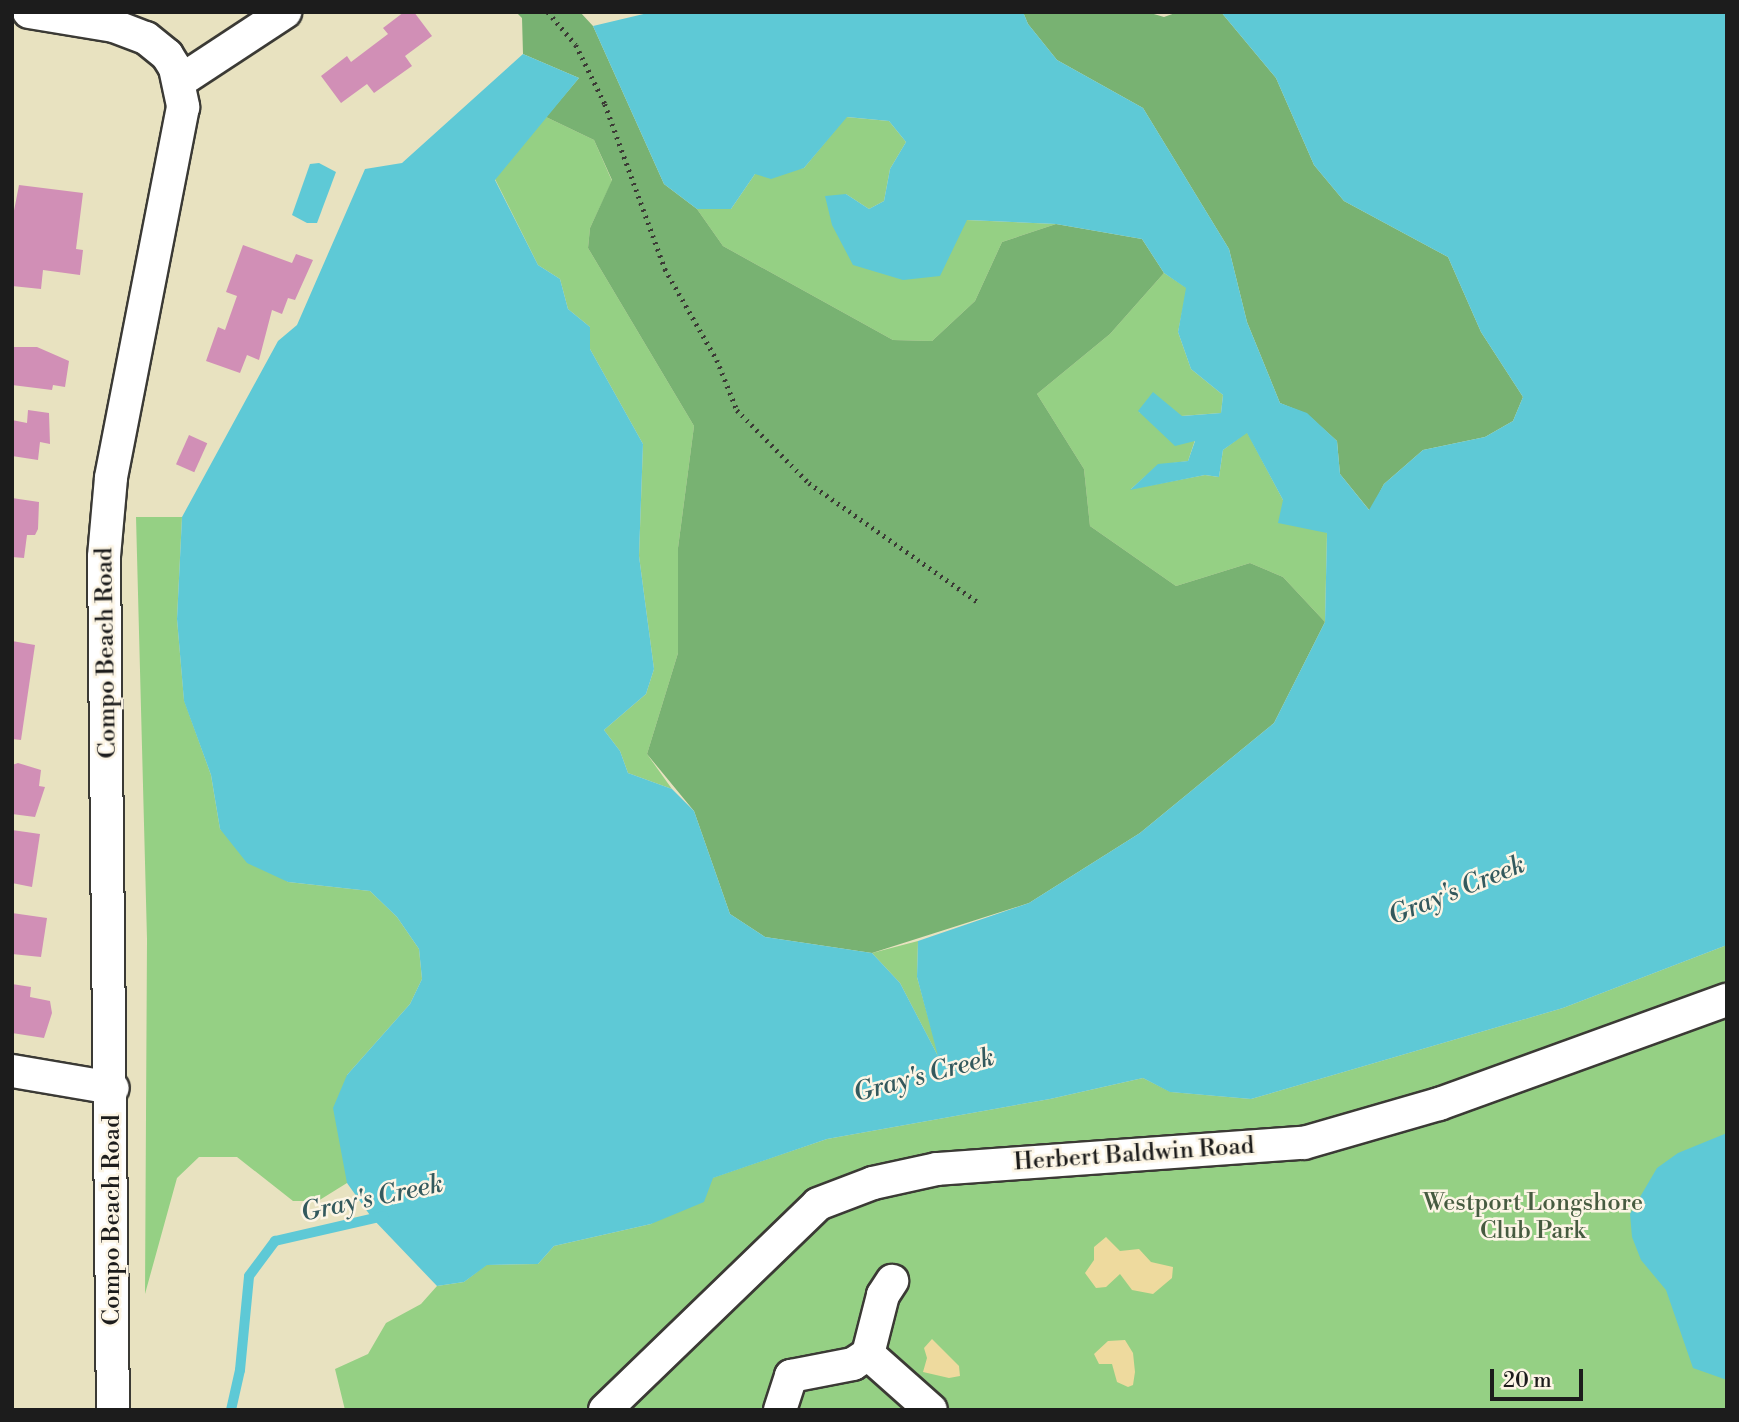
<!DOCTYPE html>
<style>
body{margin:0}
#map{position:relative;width:1739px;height:1422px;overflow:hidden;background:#e8e2c0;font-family:"Libre Bodoni",serif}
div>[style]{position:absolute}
.green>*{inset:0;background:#95d084}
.forest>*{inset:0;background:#78b272}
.sand>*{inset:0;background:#eeda9e}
.water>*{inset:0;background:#5ec9d6}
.stream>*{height:10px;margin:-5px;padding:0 5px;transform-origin:5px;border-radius:5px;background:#5ec9d6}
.building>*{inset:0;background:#d18fb6;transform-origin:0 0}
.path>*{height:4.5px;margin-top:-2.25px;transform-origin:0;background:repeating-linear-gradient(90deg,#3b3a35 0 2px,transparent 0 7px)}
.roads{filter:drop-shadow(2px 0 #3b3a35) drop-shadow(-2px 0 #3b3a35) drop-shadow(0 2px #3b3a35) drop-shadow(0 -2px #3b3a35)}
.minor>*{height:32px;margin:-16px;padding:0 16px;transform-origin:16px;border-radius:16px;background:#fff}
span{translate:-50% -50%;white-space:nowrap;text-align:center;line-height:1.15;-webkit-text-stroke:5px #fcf5e5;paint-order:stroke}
.street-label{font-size:24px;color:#1c1c1c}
.park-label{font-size:24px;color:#465b40}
.water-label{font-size:26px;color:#33595d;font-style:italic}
.frame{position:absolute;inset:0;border:14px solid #1c1c1c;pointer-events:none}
.scale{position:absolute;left:1490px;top:1369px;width:93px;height:32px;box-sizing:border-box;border:4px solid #1c1c1c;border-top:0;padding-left:9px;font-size:21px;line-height:24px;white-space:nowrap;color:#1c1c1c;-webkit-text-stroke:5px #fcf5e5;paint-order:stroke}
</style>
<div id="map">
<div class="green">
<div style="clip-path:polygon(546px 117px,594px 140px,612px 181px,590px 228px,588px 248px,694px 426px,678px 548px,678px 653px,647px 754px,672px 789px,628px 773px,620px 751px,604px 730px,646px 694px,654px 669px,639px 556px,643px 444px,590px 349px,590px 327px,568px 309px,560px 279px,538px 265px,495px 179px)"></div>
<div style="clip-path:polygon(846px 117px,889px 121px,906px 142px,890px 169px,884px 201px,869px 209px,846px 194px,832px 225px,966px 220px,1056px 224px,1002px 242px,975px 301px,932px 341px,893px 340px,723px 246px,697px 209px,731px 209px,755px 174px,804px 168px)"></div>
<div style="clip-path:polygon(1164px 273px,1187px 288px,1178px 332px,1191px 369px,1223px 395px,1221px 413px,1181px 416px,1153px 393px,1139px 412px,1195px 440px,1188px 461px,1158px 465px,1131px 489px,1205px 475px,1219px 477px,1223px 450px,1247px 432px,1283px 500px,1327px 533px,1325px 622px,1283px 577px,1250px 563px,1176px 586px,1090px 526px,1084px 469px,1037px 394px,1110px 334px)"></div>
<div style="clip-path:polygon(136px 517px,182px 517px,177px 619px,184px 700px,211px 775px,220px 829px,288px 882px,370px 891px,397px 917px,419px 949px,422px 979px,410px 1004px,347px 1075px,347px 1183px,318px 1201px,293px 1201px,237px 1157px,199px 1157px,177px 1178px,145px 1294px,147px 939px)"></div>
<div style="clip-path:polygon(918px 941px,917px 977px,940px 1060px,900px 983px,872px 953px)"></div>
<div style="clip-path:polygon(1727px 945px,1727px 1410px,345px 1410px,335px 1369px,368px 1354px,386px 1323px,421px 1304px,437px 1286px,464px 1282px,486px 1265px,538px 1264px,554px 1246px,651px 1224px,712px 1178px,827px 1139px,1050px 1099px,1143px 1078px,1171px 1092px,1251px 1099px,1563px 1008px)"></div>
</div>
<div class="forest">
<div style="clip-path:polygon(516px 12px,580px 12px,593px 26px,664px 184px,697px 209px,723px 246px,893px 340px,932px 341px,975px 301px,1002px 242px,1056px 224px,1142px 239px,1164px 273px,1110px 334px,1037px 394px,1084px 469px,1090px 526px,1176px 586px,1250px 563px,1283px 577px,1325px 622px,1274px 723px,1140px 833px,1029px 903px,872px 953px,765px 937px,730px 914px,694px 811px,647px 754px,678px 653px,678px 548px,694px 426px,588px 248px,590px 228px,612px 180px,594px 140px,546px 117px,579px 78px,523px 54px,522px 18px)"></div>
<div style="clip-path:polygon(1023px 12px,1147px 12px,1164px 17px,1178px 12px,1221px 12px,1276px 78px,1314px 165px,1344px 201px,1448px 257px,1481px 332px,1523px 397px,1513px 421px,1485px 437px,1423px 450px,1384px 484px,1370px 511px,1340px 474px,1337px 441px,1307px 414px,1280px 403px,1247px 322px,1229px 249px,1143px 108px,1057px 60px,1028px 24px)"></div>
</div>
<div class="sand">
<div style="clip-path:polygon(1106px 1237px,1120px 1251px,1139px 1249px,1151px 1262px,1173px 1267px,1172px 1278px,1153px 1294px,1132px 1290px,1120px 1274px,1106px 1287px,1096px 1288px,1085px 1273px,1094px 1260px,1094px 1247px)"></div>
<div style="clip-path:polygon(932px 1339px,959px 1366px,960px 1376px,949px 1378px,923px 1372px,927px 1358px,924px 1348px)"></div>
<div style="clip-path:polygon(1125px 1340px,1133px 1353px,1135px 1372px,1133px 1385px,1128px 1387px,1117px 1382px,1112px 1364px,1099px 1364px,1094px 1354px,1108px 1341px)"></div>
</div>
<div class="water">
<div style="clip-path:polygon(652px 12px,1023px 12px,1028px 24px,1057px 60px,1143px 108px,1229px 249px,1247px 322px,1280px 403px,1307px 413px,1337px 441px,1340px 474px,1369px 510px,1384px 484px,1423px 450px,1485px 437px,1513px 421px,1523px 397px,1481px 332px,1448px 257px,1344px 201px,1314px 165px,1276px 78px,1221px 12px,1727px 12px,1727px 945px,1563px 1008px,1251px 1099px,1170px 1092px,1143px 1078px,1050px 1099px,827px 1139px,713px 1178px,704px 1202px,651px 1224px,554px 1246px,538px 1264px,487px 1265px,464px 1282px,437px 1286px,372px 1218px,347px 1183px,333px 1108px,347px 1075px,410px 1004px,422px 979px,419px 949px,397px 917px,370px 891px,288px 882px,247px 863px,220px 829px,211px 775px,184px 701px,177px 619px,182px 517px,278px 341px,297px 325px,365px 169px,402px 163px,523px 54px,579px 78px,495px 180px,538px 265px,560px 279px,568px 309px,590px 327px,590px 349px,643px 444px,639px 556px,654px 669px,646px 694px,604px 730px,620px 751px,628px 773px,672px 789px,694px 811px,730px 914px,765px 937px,872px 953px,900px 983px,938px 1056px,917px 977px,918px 941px,1029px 903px,1140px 833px,1274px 723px,1325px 622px,1327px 533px,1278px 523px,1283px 500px,1247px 433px,1223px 450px,1219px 477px,1205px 475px,1130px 490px,1158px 464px,1188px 461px,1195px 441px,1175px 446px,1138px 411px,1153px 392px,1182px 416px,1221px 413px,1223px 395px,1191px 369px,1178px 332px,1186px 288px,1164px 273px,1142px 239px,1056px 224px,967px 220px,940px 276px,903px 280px,853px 265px,832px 225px,825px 196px,846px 194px,869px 209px,884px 201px,890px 169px,906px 142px,889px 121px,847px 117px,804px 168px,771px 179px,755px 174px,731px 209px,697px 209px,664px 184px,593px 26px)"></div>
<div style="clip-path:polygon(319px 163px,336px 172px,317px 223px,307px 223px,292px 215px,310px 164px)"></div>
<div style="clip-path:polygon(1727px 1133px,1727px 1380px,1693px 1368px,1666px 1290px,1641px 1260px,1632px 1237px,1630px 1214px,1657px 1168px,1678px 1153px)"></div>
</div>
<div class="stream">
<div style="left:231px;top:1410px;width:41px;rotate:-77.3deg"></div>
<div style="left:240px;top:1370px;width:94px;rotate:-84.5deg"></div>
<div style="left:249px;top:1276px;width:44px;rotate:-53.4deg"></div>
<div style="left:275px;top:1241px;width:111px;rotate:-13deg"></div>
</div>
<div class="building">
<div style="clip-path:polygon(404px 12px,414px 12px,432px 36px,405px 56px,412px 66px,374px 93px,367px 84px,341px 103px,321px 76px,347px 56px,351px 62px,388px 34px,383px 28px)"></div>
<div style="clip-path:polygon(19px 185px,83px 193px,76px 249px,83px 250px,80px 275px,43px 270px,41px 289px,12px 286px,12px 221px)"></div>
<div style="clip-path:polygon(243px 245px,292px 263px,296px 254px,313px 260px,295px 300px,288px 298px,282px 314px,272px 310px,259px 360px,247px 355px,240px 373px,206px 361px,218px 327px,225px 330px,237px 296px,226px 292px)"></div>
<div style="clip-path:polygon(12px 347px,37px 347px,69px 361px,65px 387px,53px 385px,52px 390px,12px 385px)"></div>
<div style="clip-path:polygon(28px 410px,49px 413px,50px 444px,40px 442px,38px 460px,12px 456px,12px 420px,27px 423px)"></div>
<div style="left:189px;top:435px;width:20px;height:32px;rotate:24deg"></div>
<div style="clip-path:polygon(12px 498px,39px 502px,38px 529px,35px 535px,27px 535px,24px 558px,12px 557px)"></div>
<div style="clip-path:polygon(12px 641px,35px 645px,21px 740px,12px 739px)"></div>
<div style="clip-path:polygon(18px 763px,41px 770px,39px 786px,45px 787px,35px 817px,12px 814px,12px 765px)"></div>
<div style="clip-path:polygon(12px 830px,40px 834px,32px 887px,12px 883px)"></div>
<div style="clip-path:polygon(12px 913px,47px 918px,41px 957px,12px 954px)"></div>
<div style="clip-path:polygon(12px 984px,31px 987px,30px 997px,50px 1001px,52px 1013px,44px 1038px,12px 1033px)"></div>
</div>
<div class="path">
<div style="left:548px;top:12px;width:43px;rotate:49.7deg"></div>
<div style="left:576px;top:45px;width:66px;rotate:63.8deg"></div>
<div style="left:605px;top:104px;width:176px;rotate:70deg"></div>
<div style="left:665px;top:269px;width:105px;rotate:60.3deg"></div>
<div style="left:717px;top:360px;width:54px;rotate:68.2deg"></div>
<div style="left:737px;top:410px;width:103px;rotate:45.4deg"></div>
<div style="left:809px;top:483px;width:207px;rotate:35.2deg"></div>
</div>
<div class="roads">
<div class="minor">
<div style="left:29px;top:12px;width:86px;rotate:9.4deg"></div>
<div style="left:114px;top:26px;width:34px;rotate:21deg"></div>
<div style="left:146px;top:38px;width:27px;rotate:39deg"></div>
<div style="left:167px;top:55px;width:15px;rotate:58deg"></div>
<div style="left:175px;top:68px;width:40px;rotate:78deg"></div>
<div style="left:183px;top:107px;width:378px;rotate:101deg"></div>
<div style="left:111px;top:478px;width:79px;rotate:95.1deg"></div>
<div style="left:104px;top:557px;width:853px;rotate:89.4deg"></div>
<div style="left:180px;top:81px;width:126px;rotate:-33.3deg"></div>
<div style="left:12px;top:1071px;width:102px;rotate:9.6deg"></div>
<div style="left:868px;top:1354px;width:84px;rotate:41.6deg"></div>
<div style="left:605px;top:1410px;width:296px;rotate:-44deg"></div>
<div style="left:818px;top:1204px;width:59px;rotate:-20.9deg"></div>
<div style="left:873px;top:1183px;width:66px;rotate:-12.3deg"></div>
<div style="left:937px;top:1169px;width:368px;rotate:-4.1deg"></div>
<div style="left:1304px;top:1143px;width:141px;rotate:-16.1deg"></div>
<div style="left:1439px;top:1104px;width:306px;rotate:-19.9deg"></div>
<div style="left:780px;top:1410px;width:36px;rotate:-72deg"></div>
<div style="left:791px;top:1376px;width:63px;rotate:-11deg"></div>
<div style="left:853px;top:1364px;width:18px;rotate:-34deg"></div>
<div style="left:868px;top:1354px;width:61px;rotate:-75.7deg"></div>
<div style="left:883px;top:1295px;width:17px;rotate:-57deg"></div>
</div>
</div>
<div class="street-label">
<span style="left:107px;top:653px;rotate:-91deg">Compo Beach Road</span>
<span style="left:1134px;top:1155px;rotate:-4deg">Herbert Baldwin Road</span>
<span style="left:113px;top:1220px;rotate:-90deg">Compo Beach Road</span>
</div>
<div class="park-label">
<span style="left:1533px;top:1218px">Westport Longshore<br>Club Park</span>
</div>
<div class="water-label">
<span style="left:1457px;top:891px;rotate:-22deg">Gray's Creek</span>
<span style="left:924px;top:1076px;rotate:-15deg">Gray's Creek</span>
<span style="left:372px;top:1199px;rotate:-12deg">Gray's Creek</span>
</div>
<div class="frame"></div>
<div class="scale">20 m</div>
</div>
